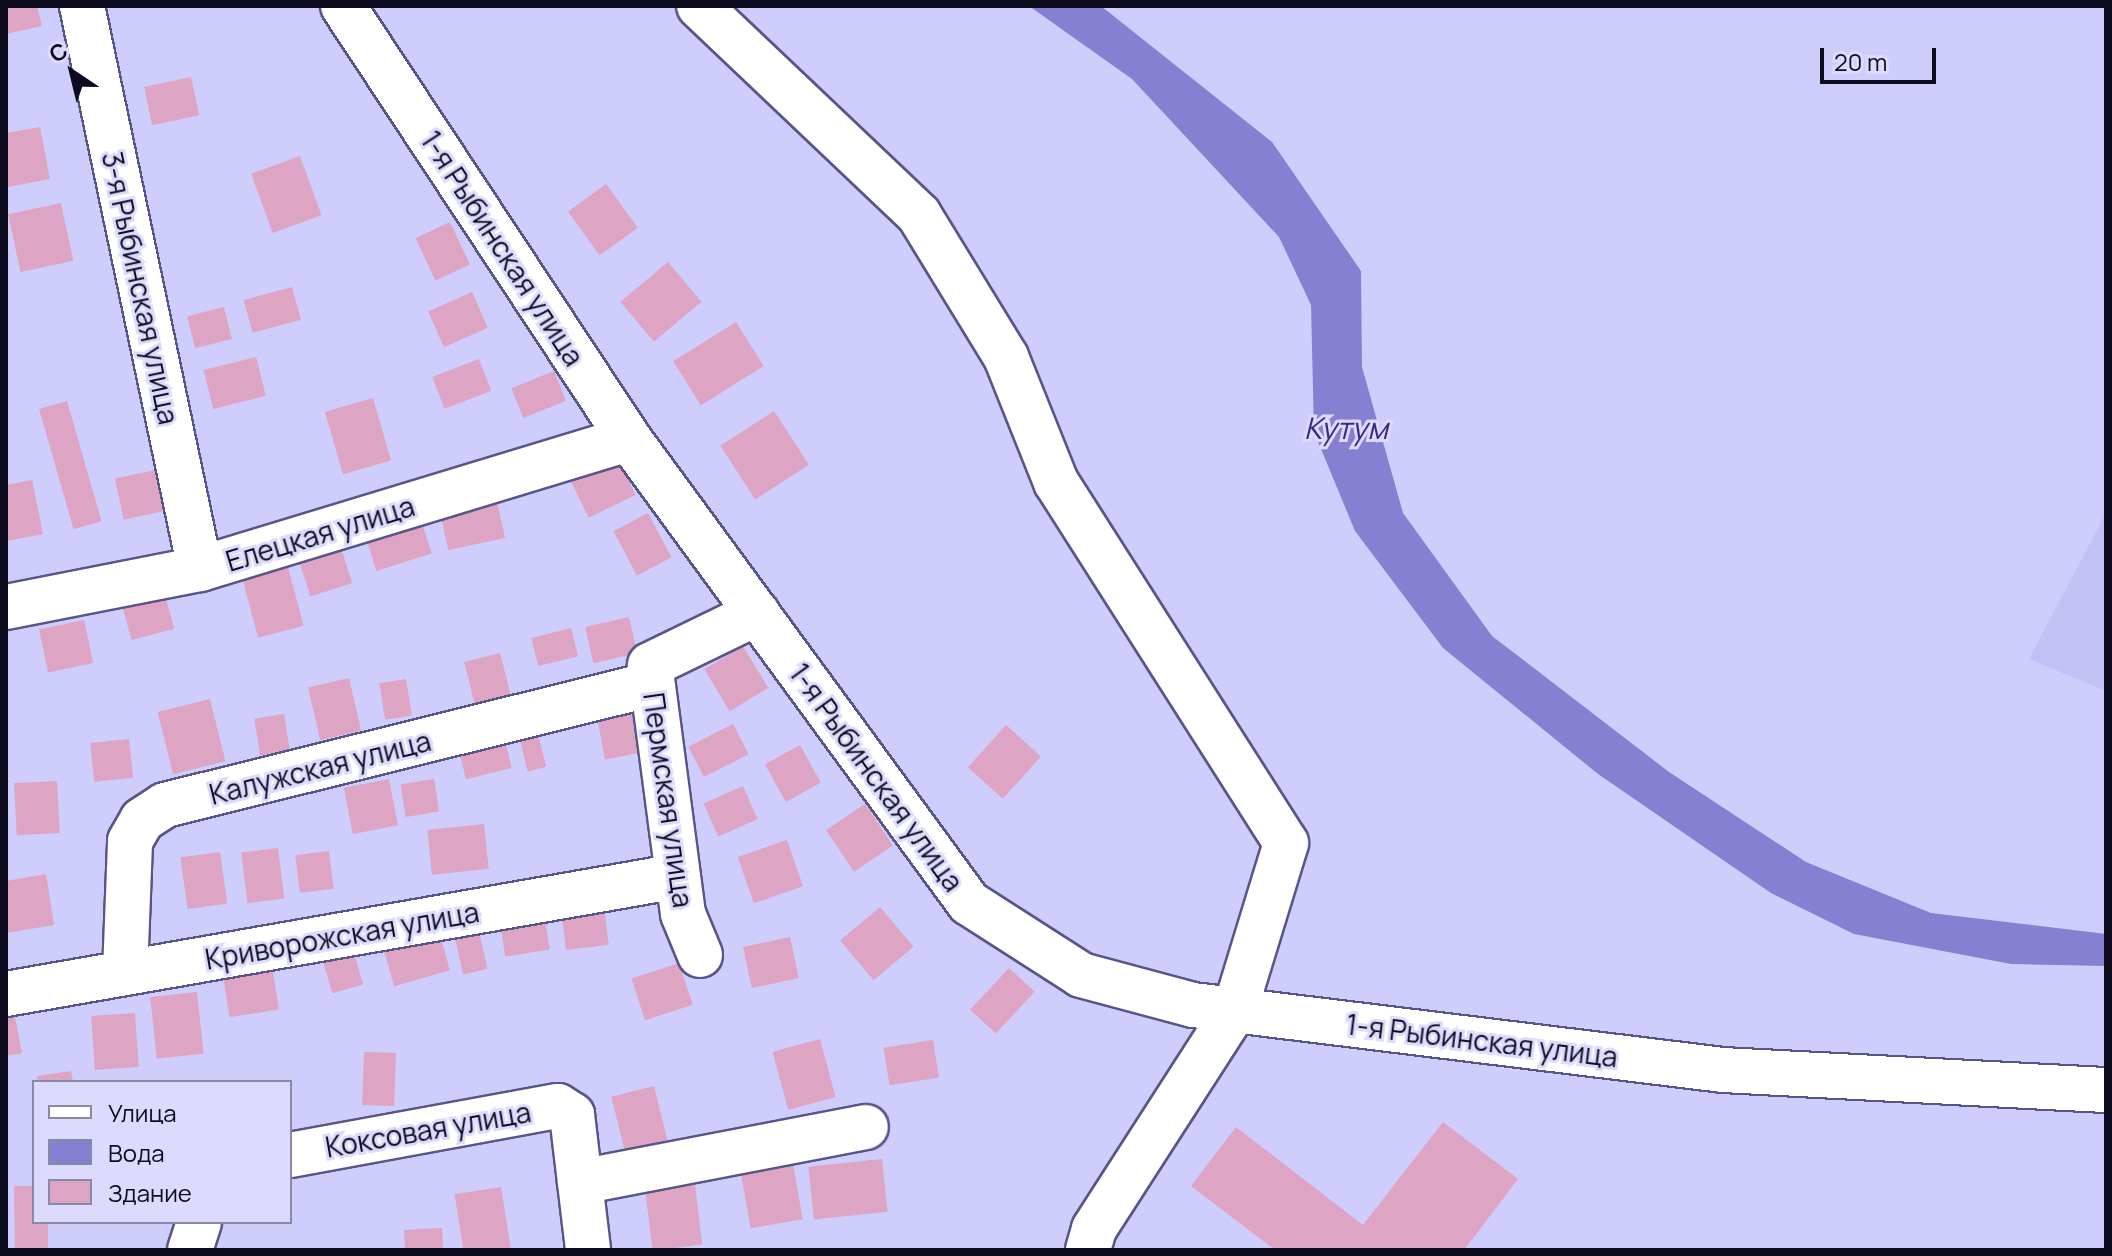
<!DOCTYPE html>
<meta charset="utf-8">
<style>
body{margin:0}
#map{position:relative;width:2112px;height:1256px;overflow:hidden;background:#cecdfb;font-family:Manrope,sans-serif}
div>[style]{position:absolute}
.built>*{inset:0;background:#c2c1f5}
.water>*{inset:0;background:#8680d3}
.building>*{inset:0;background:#dda4c3;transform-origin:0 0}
.roads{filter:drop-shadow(2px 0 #585587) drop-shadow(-2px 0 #585587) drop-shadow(0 2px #585587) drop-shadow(0 -2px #585587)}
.minor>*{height:44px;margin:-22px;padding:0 22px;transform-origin:22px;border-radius:22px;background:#fff}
span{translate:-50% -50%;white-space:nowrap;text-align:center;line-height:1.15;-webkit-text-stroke:6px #dcdbfe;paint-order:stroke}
.street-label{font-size:28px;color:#0d0c1f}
.water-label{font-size:30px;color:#3c2889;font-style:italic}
.frame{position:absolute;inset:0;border:8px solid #0d0c1f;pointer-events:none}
.legend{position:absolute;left:32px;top:1080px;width:260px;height:144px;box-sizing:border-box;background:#dcdbfe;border:2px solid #8988a5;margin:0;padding:10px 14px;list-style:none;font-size:24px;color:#0d0c1f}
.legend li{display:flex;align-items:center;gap:16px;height:40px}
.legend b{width:40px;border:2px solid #8988a5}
.north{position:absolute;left:32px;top:32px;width:80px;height:80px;-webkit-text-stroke:6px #dcdbfe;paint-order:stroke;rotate:325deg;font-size:22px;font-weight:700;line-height:32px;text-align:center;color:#0d0c1f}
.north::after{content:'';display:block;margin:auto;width:28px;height:36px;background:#0d0c1f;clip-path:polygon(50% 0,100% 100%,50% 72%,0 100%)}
.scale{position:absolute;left:1820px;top:48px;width:116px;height:36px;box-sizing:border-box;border:4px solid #0d0c1f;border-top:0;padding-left:10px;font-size:24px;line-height:28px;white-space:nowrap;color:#0d0c1f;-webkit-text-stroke:6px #dcdbfe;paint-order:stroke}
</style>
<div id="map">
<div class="built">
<div style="clip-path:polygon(2106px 513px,2106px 691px,2029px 659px)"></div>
</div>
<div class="water">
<div style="clip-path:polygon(1029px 6px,1101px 6px,1272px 142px,1361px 271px,1362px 367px,1403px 513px,1492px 636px,1669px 772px,1806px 862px,1931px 913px,2106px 934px,2106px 966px,2011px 964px,1854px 934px,1771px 893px,1598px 774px,1443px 648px,1355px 531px,1314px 432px,1311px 305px,1279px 237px,1132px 79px)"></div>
</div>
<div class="building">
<div style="clip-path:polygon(6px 6px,37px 6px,42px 26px,6px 34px)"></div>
<div style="left:191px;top:77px;width:39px;height:48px;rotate:78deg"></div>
<div style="clip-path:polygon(40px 127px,50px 179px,8px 187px,6px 133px)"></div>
<div style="left:300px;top:156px;width:63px;height:52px;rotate:70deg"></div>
<div style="left:606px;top:184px;width:54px;height:47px;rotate:54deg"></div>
<div style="left:61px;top:203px;width:59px;height:54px;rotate:78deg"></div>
<div style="left:450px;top:222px;width:47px;height:38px;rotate:65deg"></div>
<div style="left:668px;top:262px;width:52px;height:62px;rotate:50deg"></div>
<div style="left:292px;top:287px;width:34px;height:50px;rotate:75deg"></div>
<div style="left:472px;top:292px;width:39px;height:48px;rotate:66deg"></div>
<div style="left:224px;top:307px;width:33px;height:38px;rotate:76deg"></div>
<div style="left:736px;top:322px;width:52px;height:74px;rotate:58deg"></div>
<div style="left:256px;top:357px;width:40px;height:54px;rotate:76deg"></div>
<div style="left:479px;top:359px;width:34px;height:50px;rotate:69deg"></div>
<div style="left:554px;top:371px;width:32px;height:46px;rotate:68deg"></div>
<div style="left:373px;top:398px;width:65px;height:50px;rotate:74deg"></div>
<div style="left:67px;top:401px;width:125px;height:29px;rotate:74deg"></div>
<div style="left:774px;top:411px;width:64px;height:64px;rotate:57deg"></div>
<div style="left:614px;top:451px;width:49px;height:52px;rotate:64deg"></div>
<div style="left:160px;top:469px;width:42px;height:46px;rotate:78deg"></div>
<div style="clip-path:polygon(32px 480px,43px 534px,6px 541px,6px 485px)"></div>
<div style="left:496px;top:496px;width:43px;height:58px;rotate:78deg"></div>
<div style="left:648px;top:513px;width:50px;height:39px;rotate:62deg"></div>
<div style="left:420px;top:517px;width:38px;height:58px;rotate:72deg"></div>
<div style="left:339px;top:542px;width:43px;height:44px;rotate:72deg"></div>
<div style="left:286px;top:560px;width:68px;height:47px;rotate:75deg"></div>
<div style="left:164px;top:591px;width:39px;height:44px;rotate:75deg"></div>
<div style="left:629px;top:617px;width:37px;height:45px;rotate:77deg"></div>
<div style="left:84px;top:620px;width:44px;height:46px;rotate:78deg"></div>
<div style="left:571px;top:628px;width:29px;height:41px;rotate:76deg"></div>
<div style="left:743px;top:646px;width:49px;height:45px;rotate:59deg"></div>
<div style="left:500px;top:653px;width:46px;height:37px;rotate:76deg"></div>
<div style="left:349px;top:678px;width:54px;height:42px;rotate:77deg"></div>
<div style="left:406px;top:679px;width:37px;height:27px;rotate:81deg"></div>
<div style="left:210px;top:699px;width:64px;height:54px;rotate:76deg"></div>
<div style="left:639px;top:703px;width:49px;height:44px;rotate:79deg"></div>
<div style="left:284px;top:714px;width:37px;height:30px;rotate:81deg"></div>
<div style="left:733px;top:724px;width:34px;height:50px;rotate:63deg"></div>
<div style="left:1006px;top:725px;width:47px;height:57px;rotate:42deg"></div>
<div style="left:537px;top:730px;width:38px;height:19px;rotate:76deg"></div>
<div style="left:503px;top:733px;width:36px;height:47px;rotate:76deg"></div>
<div style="left:129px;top:739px;width:39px;height:39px;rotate:84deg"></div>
<div style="left:800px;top:745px;width:43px;height:40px;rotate:61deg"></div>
<div style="left:389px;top:779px;width:47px;height:46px;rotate:79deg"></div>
<div style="left:434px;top:779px;width:33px;height:34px;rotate:81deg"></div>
<div style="left:57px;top:781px;width:52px;height:43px;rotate:87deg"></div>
<div style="left:743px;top:786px;width:36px;height:43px;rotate:66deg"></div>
<div style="left:865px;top:804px;width:50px;height:47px;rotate:56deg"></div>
<div style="left:484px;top:824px;width:45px;height:57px;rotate:84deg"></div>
<div style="left:787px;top:840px;width:49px;height:52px;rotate:71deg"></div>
<div style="left:278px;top:848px;width:51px;height:37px;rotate:83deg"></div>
<div style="left:329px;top:851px;width:38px;height:34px;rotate:83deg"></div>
<div style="left:220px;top:852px;width:52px;height:40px;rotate:82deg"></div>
<div style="clip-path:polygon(46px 874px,54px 925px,6px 933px,6px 881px)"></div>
<div style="left:604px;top:907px;width:38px;height:43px;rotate:83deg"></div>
<div style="left:880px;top:907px;width:52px;height:52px;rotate:50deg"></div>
<div style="left:544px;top:913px;width:37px;height:45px;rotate:81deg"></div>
<div style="left:477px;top:923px;width:47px;height:25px;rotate:77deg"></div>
<div style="left:437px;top:925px;width:47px;height:58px;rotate:74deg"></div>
<div style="left:790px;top:937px;width:42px;height:48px;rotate:78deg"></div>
<div style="left:352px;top:946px;width:40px;height:32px;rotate:74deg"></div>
<div style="left:679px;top:963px;width:44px;height:50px;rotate:72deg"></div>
<div style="left:272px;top:966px;width:44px;height:50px;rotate:81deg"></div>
<div style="left:1009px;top:968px;width:35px;height:57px;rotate:43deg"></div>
<div style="left:197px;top:992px;width:62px;height:47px;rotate:84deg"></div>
<div style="clip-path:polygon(13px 1007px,22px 1053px,6px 1056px,6px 1009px)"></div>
<div style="left:135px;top:1013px;width:54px;height:44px;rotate:86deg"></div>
<div style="left:820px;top:1039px;width:60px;height:49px;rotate:75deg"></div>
<div style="left:933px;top:1040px;width:38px;height:50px;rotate:81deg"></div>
<div style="left:364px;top:1052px;width:32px;height:53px;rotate:2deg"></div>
<div style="clip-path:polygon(71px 1071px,73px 1082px,38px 1082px,37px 1076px)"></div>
<div style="left:654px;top:1086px;width:56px;height:44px;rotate:76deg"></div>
<div style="clip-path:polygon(1443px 1122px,1518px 1179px,1464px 1250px,1275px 1250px,1191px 1186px,1236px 1127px,1363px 1225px)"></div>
<div style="left:882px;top:1159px;width:53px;height:74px;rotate:84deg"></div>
<div style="left:793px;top:1164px;width:56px;height:53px;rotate:80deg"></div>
<div style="left:695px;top:1185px;width:60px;height:50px;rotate:83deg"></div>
<div style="clip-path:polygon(14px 1186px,34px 1186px,34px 1222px,48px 1222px,48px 1250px,15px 1250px)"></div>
<div style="left:501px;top:1187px;width:64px;height:47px;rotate:81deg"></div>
<div style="left:442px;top:1228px;width:22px;height:38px;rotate:87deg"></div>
</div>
<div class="roads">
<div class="minor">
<div style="left:82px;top:6px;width:575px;rotate:78.16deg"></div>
<div style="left:343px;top:6px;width:519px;rotate:56.55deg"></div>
<div style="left:629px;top:439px;width:575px;rotate:53.77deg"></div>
<div style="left:969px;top:903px;width:133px;rotate:32.7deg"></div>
<div style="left:1081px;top:975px;width:116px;rotate:15deg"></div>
<div style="left:1193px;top:1005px;width:534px;rotate:6.99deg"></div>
<div style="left:1723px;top:1070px;width:384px;rotate:3deg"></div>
<div style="left:699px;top:6px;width:303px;rotate:43.5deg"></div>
<div style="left:919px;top:215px;width:167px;rotate:58.5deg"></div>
<div style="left:1006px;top:357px;width:135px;rotate:68.2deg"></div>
<div style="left:1056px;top:482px;width:428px;rotate:57.5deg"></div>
<div style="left:1286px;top:843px;width:175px;rotate:107deg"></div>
<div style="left:1235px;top:1010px;width:260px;rotate:122.8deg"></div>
<div style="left:1094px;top:1229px;width:22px;rotate:106deg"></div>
<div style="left:6px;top:607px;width:198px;rotate:-11.1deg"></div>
<div style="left:200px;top:569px;width:448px;rotate:-16.9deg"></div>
<div style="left:700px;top:955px;width:44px;rotate:-112.5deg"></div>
<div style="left:683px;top:914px;width:251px;rotate:-97.5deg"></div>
<div style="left:650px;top:665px;width:119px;rotate:-25.9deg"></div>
<div style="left:125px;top:973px;width:132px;rotate:-87.8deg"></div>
<div style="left:130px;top:841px;width:24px;rotate:-60deg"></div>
<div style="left:142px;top:820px;width:27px;rotate:-33deg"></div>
<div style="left:165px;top:805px;width:502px;rotate:-13.95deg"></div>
<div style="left:6px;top:994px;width:682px;rotate:-9.96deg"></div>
<div style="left:290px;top:1155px;width:272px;rotate:-10.4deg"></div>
<div style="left:558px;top:1106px;width:17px;rotate:33deg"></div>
<div style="left:572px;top:1115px;width:136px;rotate:83.2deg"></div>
<div style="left:580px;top:1182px;width:291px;rotate:-10.9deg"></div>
<div style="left:190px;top:1250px;width:29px;rotate:-72deg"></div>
</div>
</div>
<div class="street-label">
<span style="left:503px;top:248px;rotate:57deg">1-я Рыбинская улица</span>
<span style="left:141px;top:288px;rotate:78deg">3-я Рыбинская улица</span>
<span style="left:320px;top:533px;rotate:-17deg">Елецкая улица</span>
<span style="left:320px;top:767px;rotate:-14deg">Калужская улица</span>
<span style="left:877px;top:777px;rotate:54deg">1-я Рыбинская улица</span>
<span style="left:669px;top:800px;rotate:82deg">Пермская улица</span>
<span style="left:342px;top:935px;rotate:-10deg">Криворожская улица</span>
<span style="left:1482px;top:1040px;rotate:7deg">1-я Рыбинская улица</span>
<span style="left:428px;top:1129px;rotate:-10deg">Коксовая улица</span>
</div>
<div class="water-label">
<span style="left:1346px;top:428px">Кутум</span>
</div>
<div class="frame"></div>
<ul class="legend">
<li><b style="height:10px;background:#fff"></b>Улица</li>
<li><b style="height:22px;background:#8680d3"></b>Вода</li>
<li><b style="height:22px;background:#dda4c3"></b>Здание</li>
</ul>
<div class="north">С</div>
<div class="scale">20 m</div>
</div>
